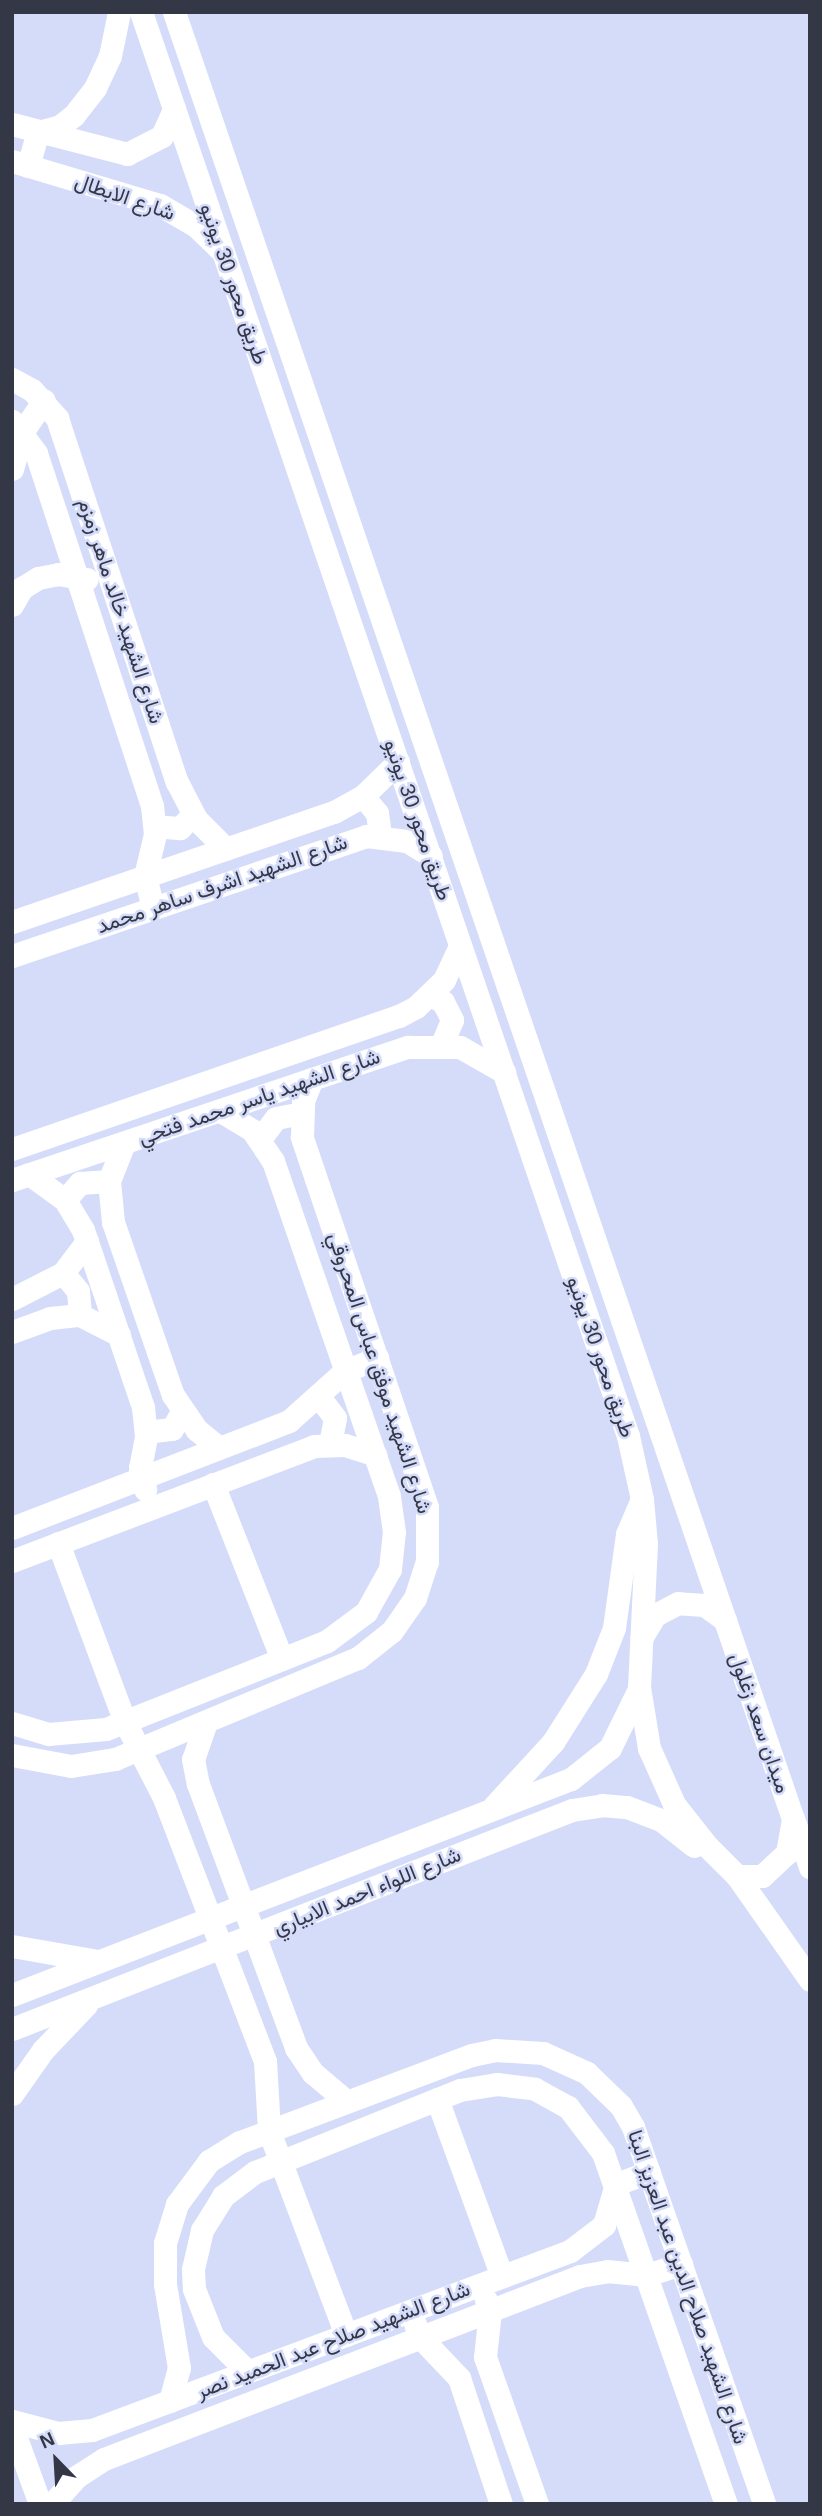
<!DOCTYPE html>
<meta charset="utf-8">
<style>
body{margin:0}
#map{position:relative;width:822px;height:2516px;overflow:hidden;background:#d5dcfa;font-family:Helvetica,Vazirmatn,sans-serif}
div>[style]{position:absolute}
.minor>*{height:23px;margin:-11.5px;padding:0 11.5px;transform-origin:11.5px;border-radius:11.5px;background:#fff}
span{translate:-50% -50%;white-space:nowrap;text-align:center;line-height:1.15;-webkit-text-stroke:5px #d5dcfa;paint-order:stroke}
.street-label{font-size:21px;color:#343746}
.frame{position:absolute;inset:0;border:14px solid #343746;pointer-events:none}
.north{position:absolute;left:21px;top:2425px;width:70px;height:70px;-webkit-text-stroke:5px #d5dcfa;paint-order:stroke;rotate:336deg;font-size:19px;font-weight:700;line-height:28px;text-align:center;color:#343746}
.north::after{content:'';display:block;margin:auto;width:24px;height:32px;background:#343746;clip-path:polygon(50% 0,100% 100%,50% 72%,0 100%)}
</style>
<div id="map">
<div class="minor">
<div style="left:141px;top:12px;width:1505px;rotate:71.12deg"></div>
<div style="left:628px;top:1436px;width:65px;rotate:77.5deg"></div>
<div style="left:642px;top:1499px;width:45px;rotate:84.9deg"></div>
<div style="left:646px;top:1544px;width:143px;rotate:92.8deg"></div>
<div style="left:639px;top:1687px;width:62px;rotate:80.7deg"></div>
<div style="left:649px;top:1748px;width:61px;rotate:65.9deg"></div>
<div style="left:674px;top:1804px;width:53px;rotate:51.8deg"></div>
<div style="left:707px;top:1846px;width:42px;rotate:45deg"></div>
<div style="left:737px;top:1876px;width:25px"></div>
<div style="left:762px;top:1876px;width:34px;rotate:-43deg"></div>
<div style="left:787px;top:1853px;width:35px;rotate:-80deg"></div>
<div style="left:793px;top:1819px;width:210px;rotate:-108.9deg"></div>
<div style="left:725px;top:1620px;width:26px;rotate:-144deg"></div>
<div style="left:704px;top:1605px;width:26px;rotate:-176deg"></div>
<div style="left:678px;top:1603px;width:26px;rotate:152deg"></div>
<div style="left:655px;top:1615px;width:26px;rotate:121deg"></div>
<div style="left:174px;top:12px;width:1700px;rotate:71.09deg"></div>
<div style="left:12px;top:124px;width:119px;rotate:14.6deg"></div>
<div style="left:127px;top:154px;width:39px;rotate:-27deg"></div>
<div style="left:162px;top:136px;width:30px;rotate:-66deg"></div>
<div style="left:12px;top:161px;width:154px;rotate:16.6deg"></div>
<div style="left:160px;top:205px;width:42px;rotate:30.3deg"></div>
<div style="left:196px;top:226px;width:32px;rotate:44deg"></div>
<div style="left:28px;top:166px;width:35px;rotate:-74deg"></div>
<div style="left:38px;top:132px;width:23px;rotate:-15deg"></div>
<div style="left:60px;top:126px;width:18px;rotate:-38deg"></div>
<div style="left:74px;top:115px;width:34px;rotate:-52deg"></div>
<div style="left:95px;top:88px;width:35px;rotate:-65deg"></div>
<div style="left:110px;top:56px;width:45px;rotate:-78.4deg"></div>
<div style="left:12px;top:379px;width:23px;rotate:29deg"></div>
<div style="left:32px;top:390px;width:38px;rotate:48deg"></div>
<div style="left:57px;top:418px;width:383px;rotate:71.8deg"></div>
<div style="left:177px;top:782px;width:42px;rotate:62.8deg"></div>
<div style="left:196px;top:819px;width:42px;rotate:45deg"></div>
<div style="left:12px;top:421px;width:40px;rotate:53deg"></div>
<div style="left:36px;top:453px;width:372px;rotate:71.8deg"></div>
<div style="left:152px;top:806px;width:28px;rotate:84deg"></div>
<div style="left:155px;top:834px;width:43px;rotate:103.4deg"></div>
<div style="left:145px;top:876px;width:32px;rotate:76deg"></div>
<div style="left:12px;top:469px;width:40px;rotate:-74deg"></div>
<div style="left:23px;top:431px;width:37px;rotate:-56deg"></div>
<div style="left:12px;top:605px;width:20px;rotate:-60deg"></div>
<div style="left:22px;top:588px;width:19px;rotate:-32deg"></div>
<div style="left:38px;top:578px;width:20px;rotate:-11deg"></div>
<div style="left:58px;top:574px;width:29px;rotate:10deg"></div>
<div style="left:363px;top:796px;width:22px;rotate:51deg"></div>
<div style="left:377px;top:813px;width:22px;rotate:82deg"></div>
<div style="left:155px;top:826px;width:25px;rotate:5deg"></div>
<div style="left:180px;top:828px;width:19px;rotate:-47deg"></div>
<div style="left:12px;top:922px;width:340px;rotate:-18.9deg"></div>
<div style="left:334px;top:812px;width:33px;rotate:-29deg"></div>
<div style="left:363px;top:796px;width:49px;rotate:-44.2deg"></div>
<div style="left:12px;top:956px;width:374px;rotate:-18.7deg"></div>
<div style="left:366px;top:836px;width:41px;rotate:7deg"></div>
<div style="left:407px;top:841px;width:28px;rotate:32deg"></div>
<div style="left:431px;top:995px;width:14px;rotate:30deg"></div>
<div style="left:443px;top:1002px;width:20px;rotate:63deg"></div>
<div style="left:452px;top:1020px;width:26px;rotate:113deg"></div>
<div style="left:260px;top:1139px;width:26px;rotate:-53deg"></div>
<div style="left:276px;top:1118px;width:25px;rotate:-11deg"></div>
<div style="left:124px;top:1143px;width:41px;rotate:111.5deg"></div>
<div style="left:109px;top:1181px;width:41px;rotate:84.4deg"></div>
<div style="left:113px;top:1222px;width:183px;rotate:70.9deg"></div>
<div style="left:173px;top:1395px;width:42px;rotate:55.6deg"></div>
<div style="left:197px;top:1430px;width:28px;rotate:39deg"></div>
<div style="left:12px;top:1149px;width:409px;rotate:-19deg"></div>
<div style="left:399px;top:1016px;width:19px;rotate:-28deg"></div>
<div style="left:416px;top:1007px;width:39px;rotate:-44deg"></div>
<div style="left:444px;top:980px;width:38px;rotate:-65deg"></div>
<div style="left:29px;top:1174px;width:44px;rotate:35.8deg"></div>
<div style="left:65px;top:1200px;width:35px;rotate:59deg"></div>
<div style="left:83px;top:1230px;width:187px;rotate:71.3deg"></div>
<div style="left:143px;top:1407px;width:30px;rotate:84deg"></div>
<div style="left:146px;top:1437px;width:31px;rotate:101deg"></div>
<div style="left:140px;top:1467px;width:23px;rotate:77deg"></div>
<div style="left:12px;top:1180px;width:418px;rotate:-18.6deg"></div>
<div style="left:408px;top:1047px;width:52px"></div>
<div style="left:460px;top:1047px;width:51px;rotate:29.6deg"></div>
<div style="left:65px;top:1200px;width:23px;rotate:-49deg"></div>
<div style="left:80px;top:1183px;width:29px;rotate:-4deg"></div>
<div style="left:63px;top:1273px;width:23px;rotate:50deg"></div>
<div style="left:78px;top:1291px;width:24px;rotate:85deg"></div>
<div style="left:12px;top:1299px;width:57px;rotate:-27deg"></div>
<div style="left:63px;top:1273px;width:40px;rotate:-53deg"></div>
<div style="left:12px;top:1332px;width:40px;rotate:-20.2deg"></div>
<div style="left:50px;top:1318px;width:30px;rotate:-6deg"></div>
<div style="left:80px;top:1315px;width:44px;rotate:27.1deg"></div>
<div style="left:320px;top:1398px;width:25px;rotate:53deg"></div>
<div style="left:335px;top:1418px;width:26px;rotate:101deg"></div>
<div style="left:146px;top:1432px;width:26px;rotate:-7deg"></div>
<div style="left:172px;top:1429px;width:20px;rotate:-60deg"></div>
<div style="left:213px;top:1484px;width:188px;rotate:68.5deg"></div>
<div style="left:12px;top:1528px;width:297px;rotate:-21.1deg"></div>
<div style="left:289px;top:1421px;width:75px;rotate:-41.8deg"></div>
<div style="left:345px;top:1371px;width:35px;rotate:-22deg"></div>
<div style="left:58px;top:1543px;width:191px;rotate:69.5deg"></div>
<div style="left:125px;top:1722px;width:85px;rotate:62.8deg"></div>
<div style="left:164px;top:1798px;width:282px;rotate:69deg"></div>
<div style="left:265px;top:2061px;width:70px;rotate:86.7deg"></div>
<div style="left:269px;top:2131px;width:218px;rotate:69.3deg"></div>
<div style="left:12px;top:1561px;width:323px;rotate:-20.8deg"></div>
<div style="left:314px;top:1446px;width:31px;rotate:-2deg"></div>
<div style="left:345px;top:1445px;width:32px;rotate:18deg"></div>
<div style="left:206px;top:1722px;width:39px;rotate:109deg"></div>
<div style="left:193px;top:1759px;width:25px;rotate:79deg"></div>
<div style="left:198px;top:1784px;width:282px;rotate:69.6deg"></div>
<div style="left:296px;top:2048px;width:30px;rotate:56deg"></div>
<div style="left:313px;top:2073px;width:43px;rotate:40.3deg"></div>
<div style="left:12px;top:1723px;width:38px;rotate:17deg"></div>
<div style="left:48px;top:1734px;width:58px;rotate:-4.9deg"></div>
<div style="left:106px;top:1729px;width:238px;rotate:-21.7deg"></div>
<div style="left:327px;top:1641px;width:49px;rotate:-36.6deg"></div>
<div style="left:366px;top:1612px;width:49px;rotate:-60.8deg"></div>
<div style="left:390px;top:1569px;width:37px;rotate:-84deg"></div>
<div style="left:394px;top:1532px;width:36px;rotate:-98deg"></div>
<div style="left:389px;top:1496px;width:355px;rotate:-109.1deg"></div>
<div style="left:273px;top:1161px;width:37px;rotate:-124deg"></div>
<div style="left:252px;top:1130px;width:37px;rotate:-149deg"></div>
<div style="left:12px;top:1755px;width:60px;rotate:10.6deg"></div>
<div style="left:71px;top:1766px;width:45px;rotate:-9deg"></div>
<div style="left:115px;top:1759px;width:263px;rotate:-22.6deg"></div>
<div style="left:358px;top:1658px;width:43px;rotate:-38.5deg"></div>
<div style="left:392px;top:1631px;width:40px;rotate:-55.1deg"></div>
<div style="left:415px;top:1598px;width:38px;rotate:-72deg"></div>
<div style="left:427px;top:1562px;width:55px;rotate:-90deg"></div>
<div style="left:427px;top:1507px;width:391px;rotate:-108.7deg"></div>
<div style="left:302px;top:1137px;width:36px;rotate:-88deg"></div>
<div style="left:303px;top:1101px;width:24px;rotate:-68deg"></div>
<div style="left:494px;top:1806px;width:87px;rotate:-47.3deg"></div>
<div style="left:553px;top:1742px;width:80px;rotate:-57.7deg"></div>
<div style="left:596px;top:1674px;width:49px;rotate:-68.6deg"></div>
<div style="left:614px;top:1628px;width:95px;rotate:-82.1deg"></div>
<div style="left:627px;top:1534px;width:38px;rotate:-67deg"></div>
<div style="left:795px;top:1824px;width:46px;rotate:70.8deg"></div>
<div style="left:737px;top:1876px;width:127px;rotate:54.9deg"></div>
<div style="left:12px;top:1946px;width:86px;rotate:10deg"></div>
<div style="left:12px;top:1995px;width:599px;rotate:-21.13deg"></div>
<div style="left:571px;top:1779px;width:50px;rotate:-38.5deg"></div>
<div style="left:610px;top:1748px;width:61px;rotate:-63.9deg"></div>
<div style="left:12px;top:2029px;width:601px;rotate:-21.36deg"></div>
<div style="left:572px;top:1810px;width:30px;rotate:-9deg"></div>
<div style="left:602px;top:1805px;width:25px;rotate:5deg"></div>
<div style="left:627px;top:1807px;width:36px;rotate:21deg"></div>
<div style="left:661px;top:1820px;width:42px;rotate:38.2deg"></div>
<div style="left:12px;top:2094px;width:54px;rotate:-54.8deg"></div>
<div style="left:43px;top:2050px;width:62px;rotate:-46.3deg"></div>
<div style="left:437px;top:2099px;width:189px;rotate:69.9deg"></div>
<div style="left:486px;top:2300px;width:12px;rotate:70deg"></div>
<div style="left:490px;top:2311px;width:46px;rotate:96.2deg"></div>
<div style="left:485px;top:2357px;width:156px;rotate:70.5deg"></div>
<div style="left:415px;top:2324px;width:14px;rotate:69deg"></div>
<div style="left:420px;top:2337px;width:57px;rotate:46.4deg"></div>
<div style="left:459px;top:2378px;width:133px;rotate:71.6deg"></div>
<div style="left:248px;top:2372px;width:49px;rotate:-135deg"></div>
<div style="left:213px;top:2337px;width:52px;rotate:-111.6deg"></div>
<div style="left:194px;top:2289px;width:20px;rotate:-93deg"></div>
<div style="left:193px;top:2269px;width:40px;rotate:-77deg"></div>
<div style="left:202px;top:2230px;width:40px;rotate:-58deg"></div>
<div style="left:223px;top:2196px;width:40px;rotate:-37deg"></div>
<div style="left:255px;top:2172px;width:221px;rotate:-21.8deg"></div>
<div style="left:460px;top:2090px;width:37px;rotate:-9deg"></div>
<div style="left:497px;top:2084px;width:38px;rotate:7deg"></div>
<div style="left:535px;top:2089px;width:38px;rotate:29deg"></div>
<div style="left:568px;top:2107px;width:58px;rotate:52.7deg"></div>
<div style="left:603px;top:2153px;width:372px;rotate:70.7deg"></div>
<div style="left:170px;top:2401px;width:34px;rotate:-75deg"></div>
<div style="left:179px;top:2368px;width:85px;rotate:-99.5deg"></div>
<div style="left:165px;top:2284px;width:41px;rotate:-90deg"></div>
<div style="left:165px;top:2243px;width:41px;rotate:-72.9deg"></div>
<div style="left:177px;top:2204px;width:54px;rotate:-53.3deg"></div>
<div style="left:209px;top:2161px;width:36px;rotate:-32deg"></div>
<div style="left:240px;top:2142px;width:248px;rotate:-20.6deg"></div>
<div style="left:472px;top:2055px;width:24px;rotate:-12deg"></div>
<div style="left:495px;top:2050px;width:48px;rotate:3.6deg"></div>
<div style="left:543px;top:2053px;width:48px;rotate:24.4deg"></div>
<div style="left:587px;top:2073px;width:47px;rotate:44.1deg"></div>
<div style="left:621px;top:2106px;width:24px;rotate:60deg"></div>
<div style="left:633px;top:2127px;width:399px;rotate:70.8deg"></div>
<div style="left:12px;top:2421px;width:48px;rotate:14.6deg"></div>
<div style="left:58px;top:2433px;width:34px;rotate:-5deg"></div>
<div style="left:92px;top:2430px;width:510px;rotate:-20.53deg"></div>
<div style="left:570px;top:2251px;width:43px;rotate:-37.4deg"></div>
<div style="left:604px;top:2225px;width:43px;rotate:-73.7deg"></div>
<div style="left:616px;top:2184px;width:35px;rotate:-20deg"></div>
<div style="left:12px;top:2427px;width:82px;rotate:70deg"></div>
<div style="left:52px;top:2504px;width:36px;rotate:-48deg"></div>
<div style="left:76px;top:2477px;width:33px;rotate:-33deg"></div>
<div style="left:104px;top:2459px;width:510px;rotate:-21.03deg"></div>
<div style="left:580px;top:2276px;width:27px;rotate:-10deg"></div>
<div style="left:607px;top:2271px;width:40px;rotate:5.7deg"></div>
<div style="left:647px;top:2275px;width:36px;rotate:-18deg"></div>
</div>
<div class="street-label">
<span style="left:125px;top:197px;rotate:19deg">شارع الابطال</span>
<span style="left:234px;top:284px;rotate:71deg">طريق محور 30 يونيو</span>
<span style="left:121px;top:611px;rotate:72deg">شارع الشهيد خالد ماهر زمزم</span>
<span style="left:418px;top:820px;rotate:71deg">طريق محور 30 يونيو</span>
<span style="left:222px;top:884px;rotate:-19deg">شارع الشهيد اشرف ساهر محمد</span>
<span style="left:259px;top:1097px;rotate:-19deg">شارع الشهيد ياسر محمد فتحي</span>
<span style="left:601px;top:1357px;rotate:71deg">طريق محور 30 يونيو</span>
<span style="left:380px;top:1373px;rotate:72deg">شارع الشهيد موفق عباس المحروقي</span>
<span style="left:760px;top:1723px;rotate:71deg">ميدان سعد زغلول</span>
<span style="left:367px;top:1891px;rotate:-22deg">شارع اللواء احمد الابياري</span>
<span style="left:688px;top:2287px;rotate:71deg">شارع الشهيد صلاح الدين عبد العزيز البنا</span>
<span style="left:333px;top:2340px;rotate:-21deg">شارع الشهيد صلاح عبد الحميد نصر</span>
</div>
<div class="frame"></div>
<div class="north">N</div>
</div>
